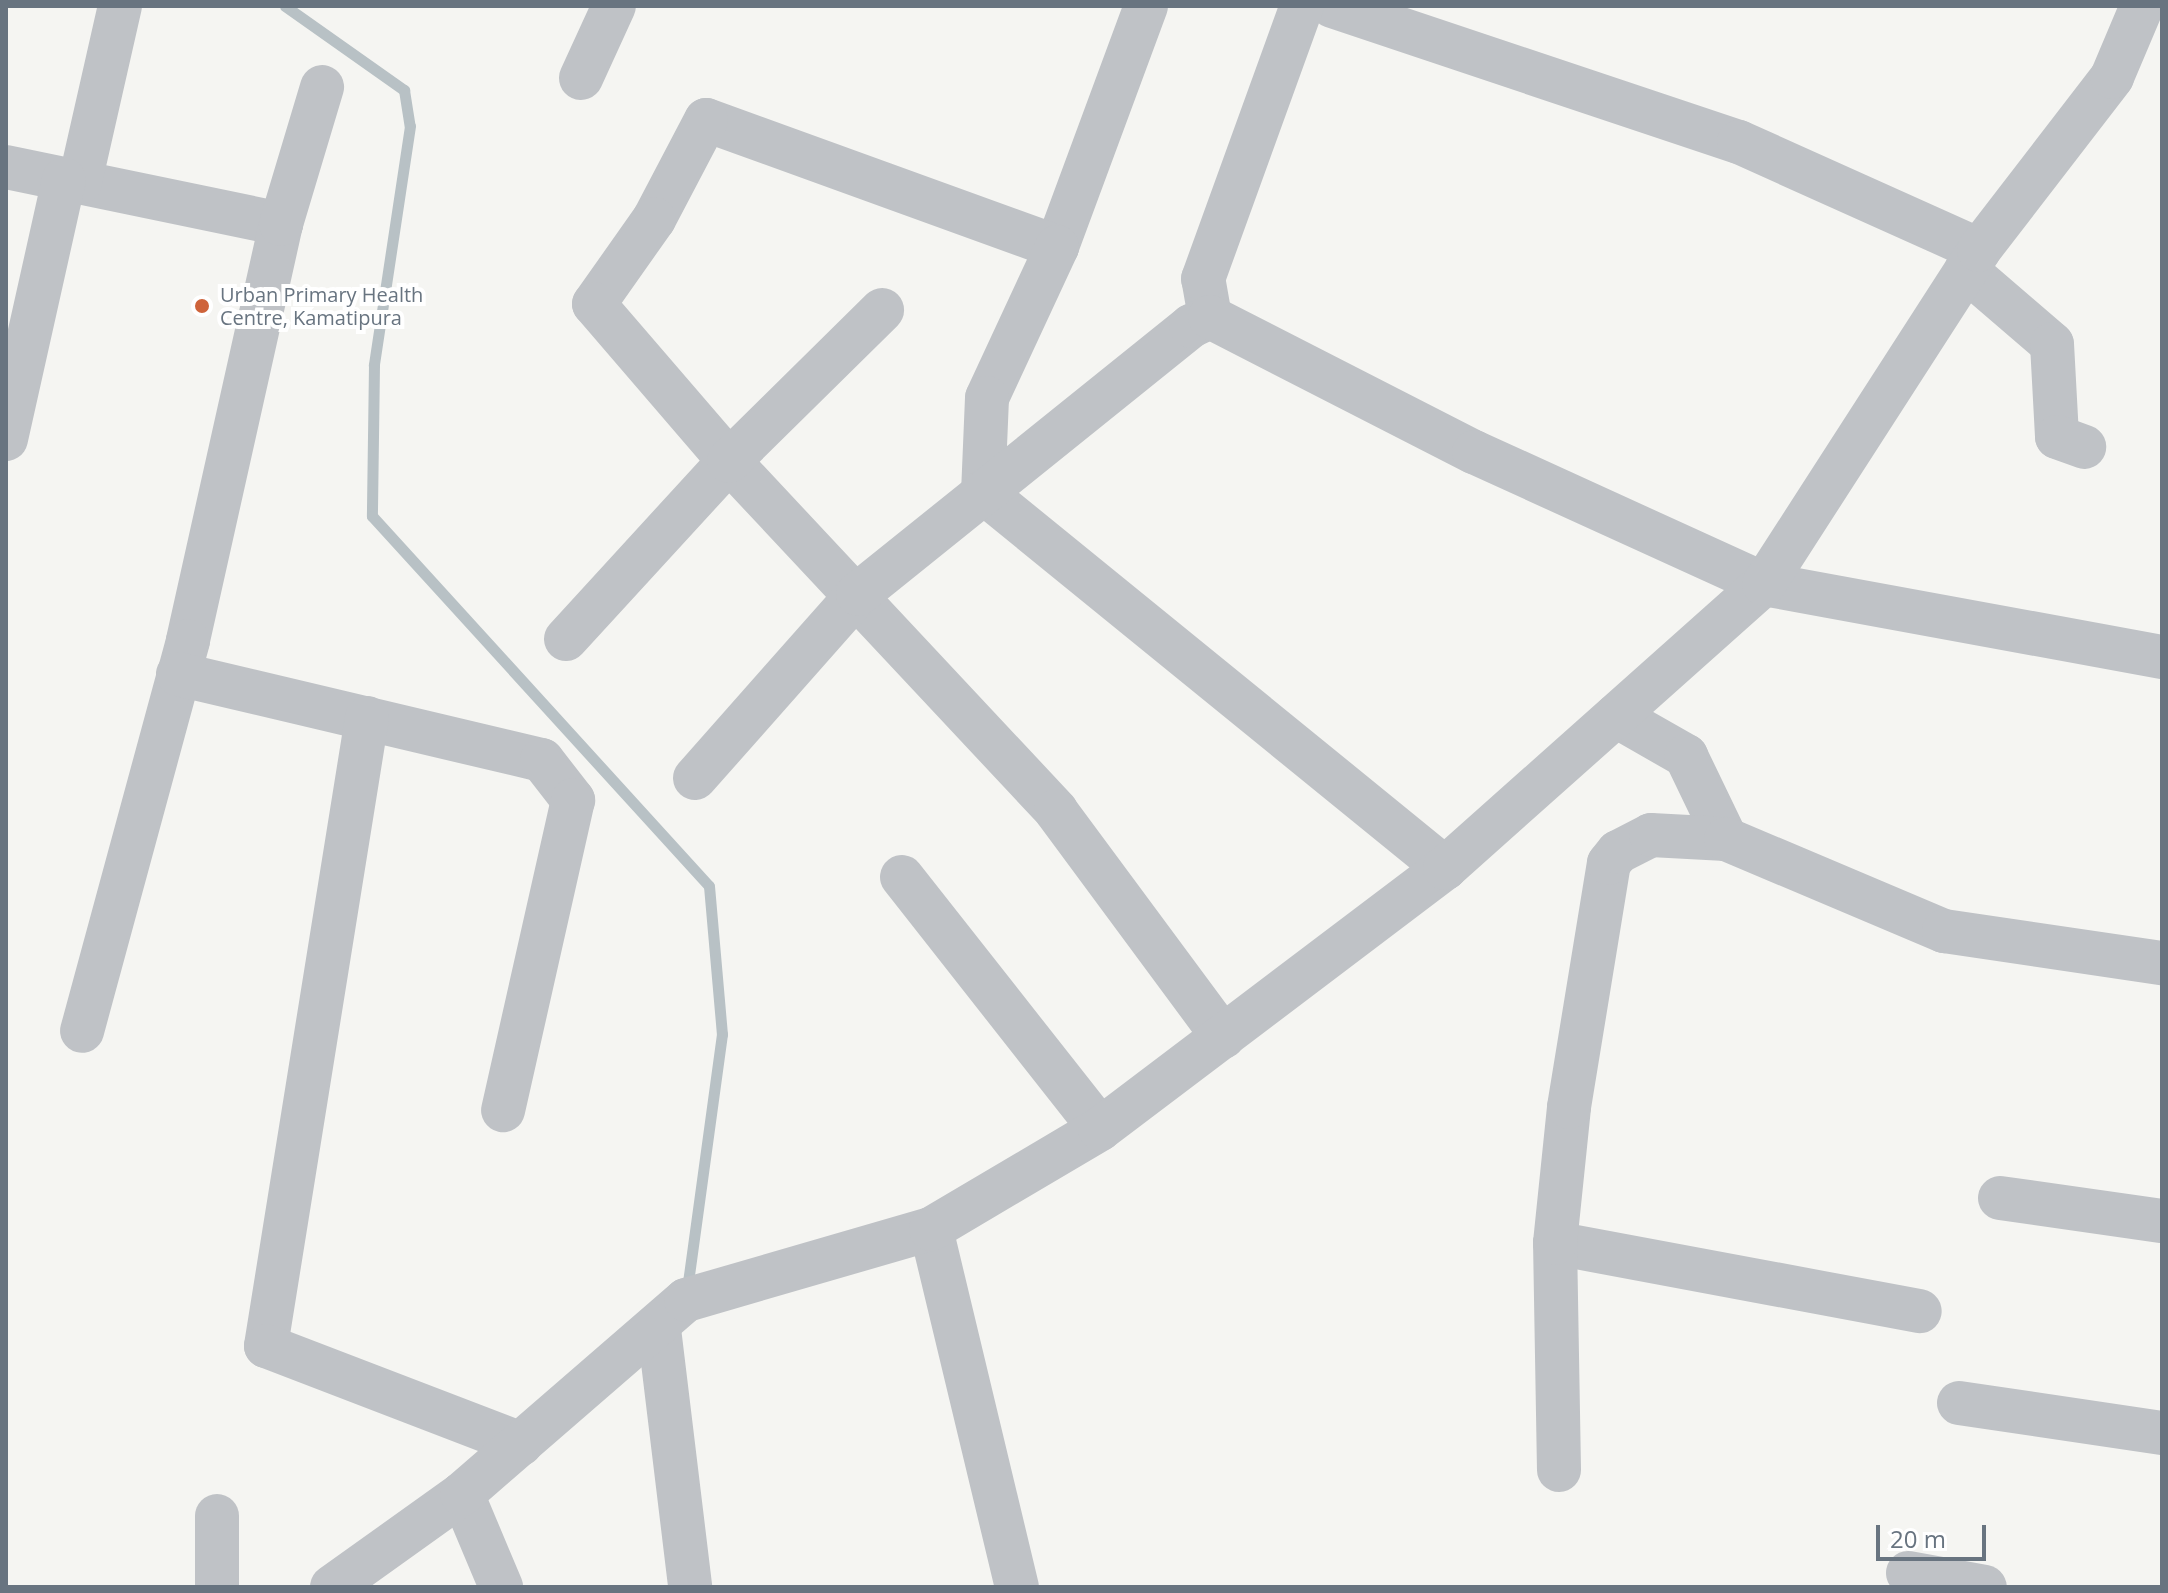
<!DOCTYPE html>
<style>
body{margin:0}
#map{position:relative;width:2168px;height:1593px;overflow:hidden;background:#f5f5f2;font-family:"Open Sans",sans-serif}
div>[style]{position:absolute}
.stream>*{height:11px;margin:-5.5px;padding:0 5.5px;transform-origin:5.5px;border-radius:5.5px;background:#b8c1c5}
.minor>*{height:44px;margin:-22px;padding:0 22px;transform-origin:22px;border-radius:22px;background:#bfc2c6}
.dots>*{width:22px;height:22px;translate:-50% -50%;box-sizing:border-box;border:4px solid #fff;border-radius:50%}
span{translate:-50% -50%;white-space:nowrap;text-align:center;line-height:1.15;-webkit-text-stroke:8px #fff;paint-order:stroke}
.poi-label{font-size:20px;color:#687480}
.left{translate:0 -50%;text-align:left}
.frame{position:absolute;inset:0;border:8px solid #687480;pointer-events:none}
.scale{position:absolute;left:1876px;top:1525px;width:110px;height:36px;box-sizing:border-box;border:4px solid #687480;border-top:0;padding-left:10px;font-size:24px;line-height:28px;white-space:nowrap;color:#687480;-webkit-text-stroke:6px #fff;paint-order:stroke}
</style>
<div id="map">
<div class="stream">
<div style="left:285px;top:6px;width:146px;rotate:35.2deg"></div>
<div style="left:404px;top:90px;width:36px;rotate:81deg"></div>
<div style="left:410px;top:126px;width:242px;rotate:98.6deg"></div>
<div style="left:374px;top:365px;width:151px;rotate:90.8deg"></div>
<div style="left:372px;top:516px;width:500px;rotate:47.67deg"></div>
<div style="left:709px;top:886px;width:149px;rotate:85deg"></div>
<div style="left:722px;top:1034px;width:259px;rotate:97.8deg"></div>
</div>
<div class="minor">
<div style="left:1146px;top:6px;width:257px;rotate:110.3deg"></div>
<div style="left:1057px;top:247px;width:373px;rotate:-160.1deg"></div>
<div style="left:706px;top:120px;width:112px;rotate:117.7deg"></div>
<div style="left:654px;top:219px;width:104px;rotate:125.2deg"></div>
<div style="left:594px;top:304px;width:207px;rotate:49.3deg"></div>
<div style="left:729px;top:461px;width:479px;rotate:46.9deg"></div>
<div style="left:1056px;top:811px;width:281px;rotate:53.5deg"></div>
<div style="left:1332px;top:6px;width:429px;rotate:18.5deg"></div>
<div style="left:1739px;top:142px;width:263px;rotate:24.2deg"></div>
<div style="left:581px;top:78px;width:79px;rotate:-65.4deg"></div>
<div style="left:6px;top:167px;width:281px;rotate:11.7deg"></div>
<div style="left:281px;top:224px;width:427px;rotate:102.6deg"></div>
<div style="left:188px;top:641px;width:404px;rotate:105.2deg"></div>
<div style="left:80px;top:182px;width:180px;rotate:-77.2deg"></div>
<div style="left:281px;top:224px;width:143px;rotate:-73.3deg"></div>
<div style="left:1057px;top:247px;width:166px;rotate:114.9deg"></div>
<div style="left:987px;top:398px;width:94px;rotate:92.4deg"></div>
<div style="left:983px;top:492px;width:596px;rotate:39.14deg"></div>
<div style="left:1966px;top:270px;width:113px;rotate:40.7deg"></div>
<div style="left:2052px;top:344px;width:93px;rotate:86.9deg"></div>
<div style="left:2057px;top:437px;width:29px;rotate:20deg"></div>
<div style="left:1210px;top:317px;width:39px;rotate:-100deg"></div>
<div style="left:1203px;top:279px;width:290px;rotate:-70.1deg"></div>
<div style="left:6px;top:439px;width:266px;rotate:-77.4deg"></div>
<div style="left:566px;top:639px;width:241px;rotate:-47.5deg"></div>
<div style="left:729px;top:461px;width:215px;rotate:-44.6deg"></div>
<div style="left:178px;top:674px;width:374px;rotate:13.3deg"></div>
<div style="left:542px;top:760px;width:51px;rotate:52.2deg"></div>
<div style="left:573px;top:800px;width:318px;rotate:102.7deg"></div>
<div style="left:1616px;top:716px;width:81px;rotate:29.7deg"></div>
<div style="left:1686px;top:756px;width:92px;rotate:64.3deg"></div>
<div style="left:367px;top:718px;width:636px;rotate:99.14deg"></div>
<div style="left:266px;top:1346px;width:273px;rotate:21deg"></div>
<div style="left:695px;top:778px;width:246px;rotate:-48.5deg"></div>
<div style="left:858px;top:594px;width:427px;rotate:-38.8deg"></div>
<div style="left:1191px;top:326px;width:21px;rotate:-25deg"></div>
<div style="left:1210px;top:317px;width:297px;rotate:27.1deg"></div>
<div style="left:1474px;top:452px;width:319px;rotate:24.5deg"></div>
<div style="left:1764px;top:584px;width:405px;rotate:10.4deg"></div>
<div style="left:902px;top:877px;width:320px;rotate:51.8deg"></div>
<div style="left:2000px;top:1198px;width:164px;rotate:8.1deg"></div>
<div style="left:931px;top:1229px;width:368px;rotate:76.5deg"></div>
<div style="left:1555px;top:1243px;width:371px;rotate:10.6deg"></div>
<div style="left:659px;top:1329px;width:260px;rotate:83.1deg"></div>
<div style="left:1959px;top:1403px;width:205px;rotate:8.4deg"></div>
<div style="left:1559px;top:1470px;width:227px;rotate:-91deg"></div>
<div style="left:1555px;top:1243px;width:137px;rotate:-84.1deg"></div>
<div style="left:1569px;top:1107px;width:247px;rotate:-80.7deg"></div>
<div style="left:1609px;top:863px;width:14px;rotate:-51deg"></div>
<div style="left:1618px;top:852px;width:37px;rotate:-27deg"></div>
<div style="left:1651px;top:835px;width:75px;rotate:3.1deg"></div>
<div style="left:1726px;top:839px;width:237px;rotate:22.9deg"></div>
<div style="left:1944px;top:931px;width:220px;rotate:8.4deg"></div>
<div style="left:462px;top:1494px;width:101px;rotate:67.2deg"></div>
<div style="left:217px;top:1516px;width:71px;rotate:90deg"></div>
<div style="left:1908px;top:1573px;width:78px;rotate:10.3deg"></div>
<div style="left:332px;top:1587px;width:160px;rotate:-35.6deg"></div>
<div style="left:462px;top:1494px;width:296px;rotate:-40.9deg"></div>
<div style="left:686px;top:1300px;width:255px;rotate:-16.2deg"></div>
<div style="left:931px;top:1229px;width:196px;rotate:-30.6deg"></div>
<div style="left:1100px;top:1129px;width:433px;rotate:-37.1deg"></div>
<div style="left:1445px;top:868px;width:427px;rotate:-41.7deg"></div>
<div style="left:1764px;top:584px;width:397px;rotate:-57.2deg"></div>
<div style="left:1979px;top:250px;width:218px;rotate:-52.4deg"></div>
<div style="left:2112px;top:77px;width:77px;rotate:-67.1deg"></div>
</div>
<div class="dots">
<div style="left:202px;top:306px;background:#ce633a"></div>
</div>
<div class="poi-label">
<span class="left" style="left:220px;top:306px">Urban Primary Health<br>Centre, Kamatipura</span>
</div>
<div class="frame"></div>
<div class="scale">20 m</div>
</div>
